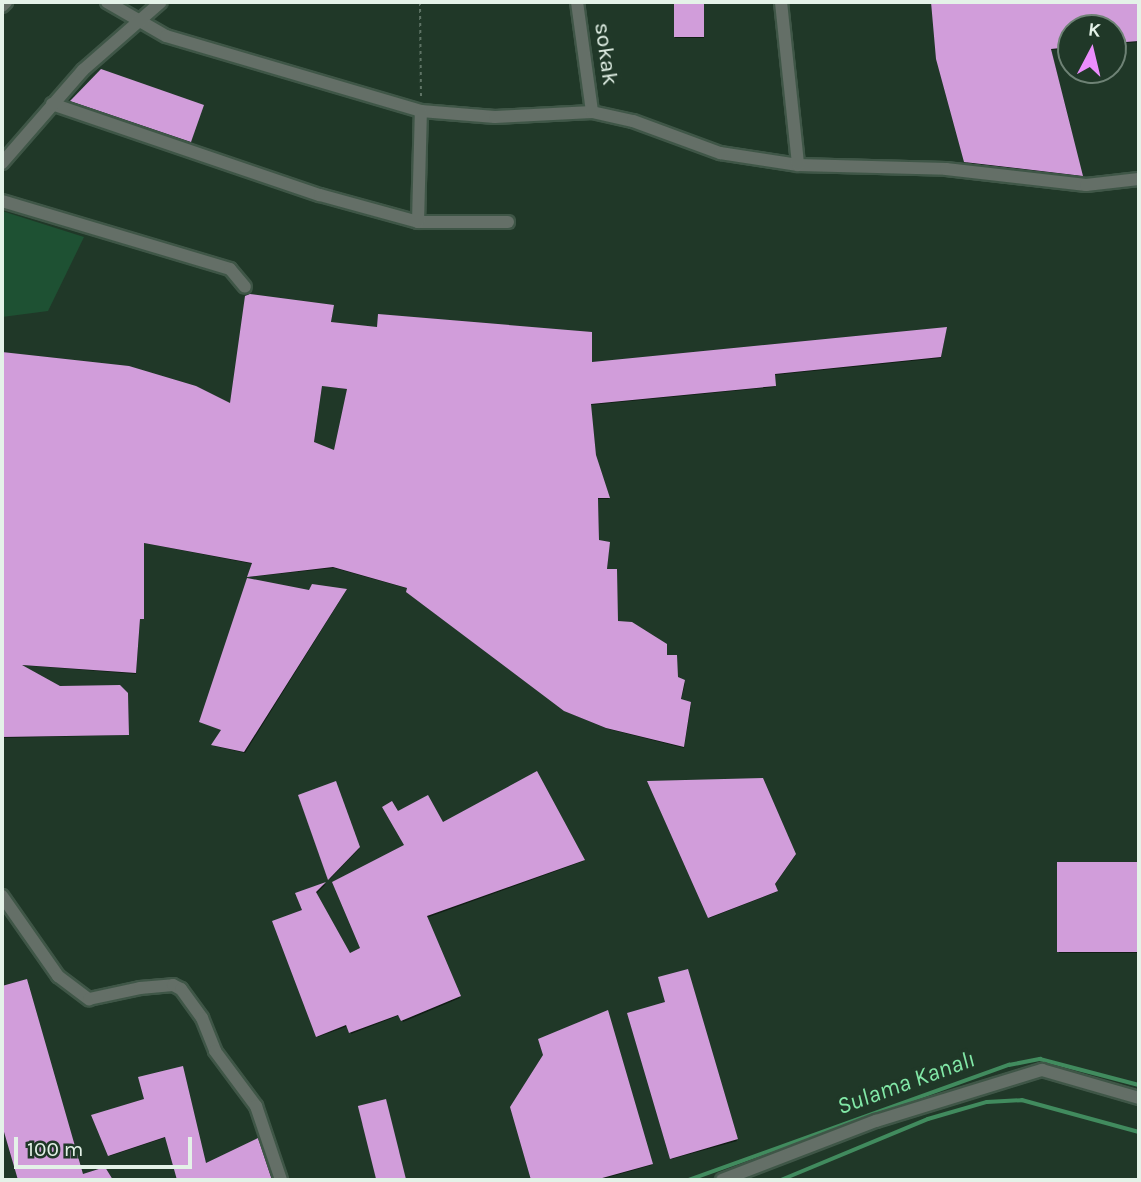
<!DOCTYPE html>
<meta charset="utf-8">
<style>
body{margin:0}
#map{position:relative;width:1141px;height:1182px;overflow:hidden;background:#203828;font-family:Karla,sans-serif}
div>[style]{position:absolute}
.green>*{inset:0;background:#1e5133}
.shadow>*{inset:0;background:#0007;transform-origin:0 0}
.stream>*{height:3.5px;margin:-1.75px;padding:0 1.75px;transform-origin:1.75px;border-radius:1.75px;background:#418b5e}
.building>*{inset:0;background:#d19dda;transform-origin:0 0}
.path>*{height:2px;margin-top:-1px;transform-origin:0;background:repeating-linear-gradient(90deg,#5f7466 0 3.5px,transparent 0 7px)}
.roads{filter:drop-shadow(2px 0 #3f5647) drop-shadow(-2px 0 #3f5647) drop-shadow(0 2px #3f5647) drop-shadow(0 -2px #3f5647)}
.minor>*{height:12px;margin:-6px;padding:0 6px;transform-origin:6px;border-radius:6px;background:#646f67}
span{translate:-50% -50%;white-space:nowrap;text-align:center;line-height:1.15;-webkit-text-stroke:7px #203828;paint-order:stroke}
.street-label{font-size:23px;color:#e4f2e8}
.water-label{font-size:24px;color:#82e8a7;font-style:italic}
.frame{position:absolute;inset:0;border:4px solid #e4f2e8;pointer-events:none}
.north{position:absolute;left:1057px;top:14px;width:70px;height:70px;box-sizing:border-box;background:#203828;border:2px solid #6e8275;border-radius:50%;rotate:7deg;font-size:19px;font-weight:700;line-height:28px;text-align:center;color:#e4f2e8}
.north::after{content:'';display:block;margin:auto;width:24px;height:32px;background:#eb8dfc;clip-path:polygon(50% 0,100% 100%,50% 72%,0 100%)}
.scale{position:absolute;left:14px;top:1137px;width:178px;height:32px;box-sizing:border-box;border:4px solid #e4f2e8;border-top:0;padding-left:9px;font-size:21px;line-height:24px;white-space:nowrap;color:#e4f2e8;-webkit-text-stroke:5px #203828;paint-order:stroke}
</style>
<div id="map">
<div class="green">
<div style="clip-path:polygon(2px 211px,84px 237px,48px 311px,2px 317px)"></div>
</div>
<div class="shadow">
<div style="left:675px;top:2px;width:29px;height:36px"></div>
<div style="clip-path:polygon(933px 2px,1139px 2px,1139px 42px,1113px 44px,1113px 28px,1071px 28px,1071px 48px,1051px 50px,1082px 176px,967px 163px,938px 59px)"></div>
<div style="clip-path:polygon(evenodd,333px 308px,331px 324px,591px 364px,946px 329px,941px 358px,774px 375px,775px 387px,590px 405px,596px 458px,609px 499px,598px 499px,599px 541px,609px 545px,607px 571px,617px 622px,666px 657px,677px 679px,685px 683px,681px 701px,691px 705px,684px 748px,608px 729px,567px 712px,409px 589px,334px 568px,250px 577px,253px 564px,144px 543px,143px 619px,140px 619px,136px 674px,19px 665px,60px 688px,128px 696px,129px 735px,2px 738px,2px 354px,231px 406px,333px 308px,322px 386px,348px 389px,335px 452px,314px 444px,322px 386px)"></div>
<div style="clip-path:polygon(346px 591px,245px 753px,214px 746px,223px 730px,201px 722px,310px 592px)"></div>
<div style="clip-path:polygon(536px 774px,584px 861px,426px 918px,460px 998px,403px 1022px,400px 1015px,351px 1034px,348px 1026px,318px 1037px,274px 922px,304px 911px,297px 894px,326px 884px,315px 895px,350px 955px,362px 949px,406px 846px,397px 813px,442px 825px)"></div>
<div style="clip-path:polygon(762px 780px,795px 856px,774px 886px,777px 892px,710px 918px,650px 783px)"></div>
<div style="clip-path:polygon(335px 783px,359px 849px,330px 879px,300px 796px)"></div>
<div style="left:1059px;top:864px;width:80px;height:89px"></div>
<div style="clip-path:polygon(687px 971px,737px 1141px,672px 1159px,629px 1014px,667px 1003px)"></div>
<div style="clip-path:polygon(26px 981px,83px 1176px,104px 1169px,111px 1180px,19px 1180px,2px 1118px,2px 988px)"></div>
<div style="clip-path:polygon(607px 1012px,652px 1165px,599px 1180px,533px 1180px,512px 1107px)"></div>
<div style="clip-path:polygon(146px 1100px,206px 1165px,257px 1140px,273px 1180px,173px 1180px,178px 1178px,167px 1137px,110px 1156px,94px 1116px)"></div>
</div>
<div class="stream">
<div style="left:689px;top:1180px;width:340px;rotate:-19.8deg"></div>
<div style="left:1009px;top:1065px;width:32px;rotate:-11deg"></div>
<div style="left:1040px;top:1059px;width:102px;rotate:14.7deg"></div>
<div style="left:781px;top:1180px;width:159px;rotate:-22.5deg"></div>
<div style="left:928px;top:1119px;width:61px;rotate:-16.1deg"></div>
<div style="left:987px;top:1102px;width:35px;rotate:-3deg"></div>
<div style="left:1022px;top:1100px;width:121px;rotate:15.3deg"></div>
</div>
<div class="building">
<div style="left:674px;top:2px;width:30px;height:35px"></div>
<div style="clip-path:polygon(931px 2px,1139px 2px,1139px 41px,1113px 43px,1113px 28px,1071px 28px,1071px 47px,1051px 49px,1083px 176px,964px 162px,936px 59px)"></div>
<div style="clip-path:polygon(101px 69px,204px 105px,191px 142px,70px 101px)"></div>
<div style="clip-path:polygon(evenodd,250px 294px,334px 305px,331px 322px,377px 327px,378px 314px,592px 332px,592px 362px,947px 327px,941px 357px,775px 374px,776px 386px,591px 404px,596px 455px,610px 498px,598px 498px,599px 540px,610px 542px,607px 569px,617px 569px,618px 621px,632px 622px,667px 644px,667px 655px,677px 655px,678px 677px,685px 680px,681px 699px,691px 702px,684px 747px,606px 728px,564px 711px,406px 592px,407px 588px,333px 567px,247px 577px,252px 563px,144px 543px,144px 619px,140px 619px,136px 673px,22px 665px,60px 686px,120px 685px,128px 693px,129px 735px,2px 737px,2px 352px,129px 366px,196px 386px,230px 403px,245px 296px,250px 294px,322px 386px,347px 389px,334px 450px,314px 442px,322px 386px)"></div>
<div style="clip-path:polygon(247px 578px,309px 590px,312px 584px,347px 589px,244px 752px,211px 745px,221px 730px,199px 722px)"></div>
<div style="clip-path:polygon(537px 771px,585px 860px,427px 916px,461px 996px,401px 1021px,398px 1015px,349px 1033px,346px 1025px,316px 1037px,272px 921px,302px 910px,295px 893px,326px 882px,316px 892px,350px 953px,360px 948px,332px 882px,404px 845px,382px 807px,392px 801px,398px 811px,428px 795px,443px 822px)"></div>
<div style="clip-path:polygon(763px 778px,796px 854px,775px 884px,778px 891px,708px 918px,647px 781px)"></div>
<div style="clip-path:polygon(336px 781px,360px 847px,328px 880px,298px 795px)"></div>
<div style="left:1057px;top:862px;width:82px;height:90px"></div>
<div style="clip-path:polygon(688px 969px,738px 1139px,670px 1159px,627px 1013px,665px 1002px,658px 977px)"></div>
<div style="clip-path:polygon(27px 979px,83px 1174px,105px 1167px,113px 1180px,18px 1180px,2px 1125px,2px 986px)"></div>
<div style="clip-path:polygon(608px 1010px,653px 1164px,595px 1180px,531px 1180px,510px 1107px,543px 1055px,538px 1039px)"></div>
<div style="clip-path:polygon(183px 1066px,206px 1163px,258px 1138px,272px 1180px,177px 1180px,165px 1137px,108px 1156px,91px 1115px,144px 1099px,138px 1077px)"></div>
<div style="left:386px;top:1099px;width:83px;height:29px;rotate:76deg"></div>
</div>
<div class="path">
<div style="left:420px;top:2px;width:97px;rotate:89.4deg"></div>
</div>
<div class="roads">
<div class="minor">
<div style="left:107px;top:2px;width:68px;rotate:30deg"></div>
<div style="left:166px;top:36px;width:266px;rotate:16.4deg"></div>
<div style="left:421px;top:111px;width:74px;rotate:4.6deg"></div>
<div style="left:495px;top:117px;width:97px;rotate:-3deg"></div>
<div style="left:592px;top:112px;width:42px;rotate:12.4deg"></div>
<div style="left:633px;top:121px;width:93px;rotate:20.2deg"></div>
<div style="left:720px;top:153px;width:79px;rotate:8.7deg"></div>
<div style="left:798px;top:165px;width:148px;rotate:1.5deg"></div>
<div style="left:946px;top:169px;width:141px;rotate:6.5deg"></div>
<div style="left:1086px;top:185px;width:53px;rotate:-6.5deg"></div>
<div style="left:577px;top:2px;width:111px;rotate:82.2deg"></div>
<div style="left:781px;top:2px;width:164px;rotate:84deg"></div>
<div style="left:2px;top:6px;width:6px;rotate:-45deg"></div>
<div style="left:52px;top:104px;width:283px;rotate:18.8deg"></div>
<div style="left:320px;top:195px;width:102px;rotate:15.4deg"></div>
<div style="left:418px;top:222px;width:90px"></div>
<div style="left:2px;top:163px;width:123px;rotate:-48.9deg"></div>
<div style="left:83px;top:70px;width:103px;rotate:-41.1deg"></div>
<div style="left:2px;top:201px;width:238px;rotate:16.6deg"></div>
<div style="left:230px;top:269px;width:23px;rotate:50deg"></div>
<div style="left:418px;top:222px;width:111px;rotate:-88.5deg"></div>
<div style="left:2px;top:896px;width:98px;rotate:55deg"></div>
<div style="left:58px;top:976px;width:39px;rotate:37deg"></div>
<div style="left:89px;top:999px;width:52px;rotate:-12.2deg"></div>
<div style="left:140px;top:988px;width:33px;rotate:-5deg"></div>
<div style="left:173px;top:985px;width:9px;rotate:27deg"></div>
<div style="left:181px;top:989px;width:36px;rotate:54deg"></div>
<div style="left:202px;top:1018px;width:35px;rotate:68deg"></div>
<div style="left:215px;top:1051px;width:69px;rotate:53.3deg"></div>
<div style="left:256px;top:1106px;width:78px;rotate:71.3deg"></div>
<div style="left:722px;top:1180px;width:165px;rotate:-21deg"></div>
<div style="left:876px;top:1121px;width:174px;rotate:-17.1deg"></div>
<div style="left:1042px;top:1070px;width:101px;rotate:16.1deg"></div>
</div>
</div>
<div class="street-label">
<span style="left:606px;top:54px;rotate:82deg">sokak</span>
</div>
<div class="water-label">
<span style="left:906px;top:1083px;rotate:-20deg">Sulama Kanalı</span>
</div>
<div class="frame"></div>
<div class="north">K</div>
<div class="scale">100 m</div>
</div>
